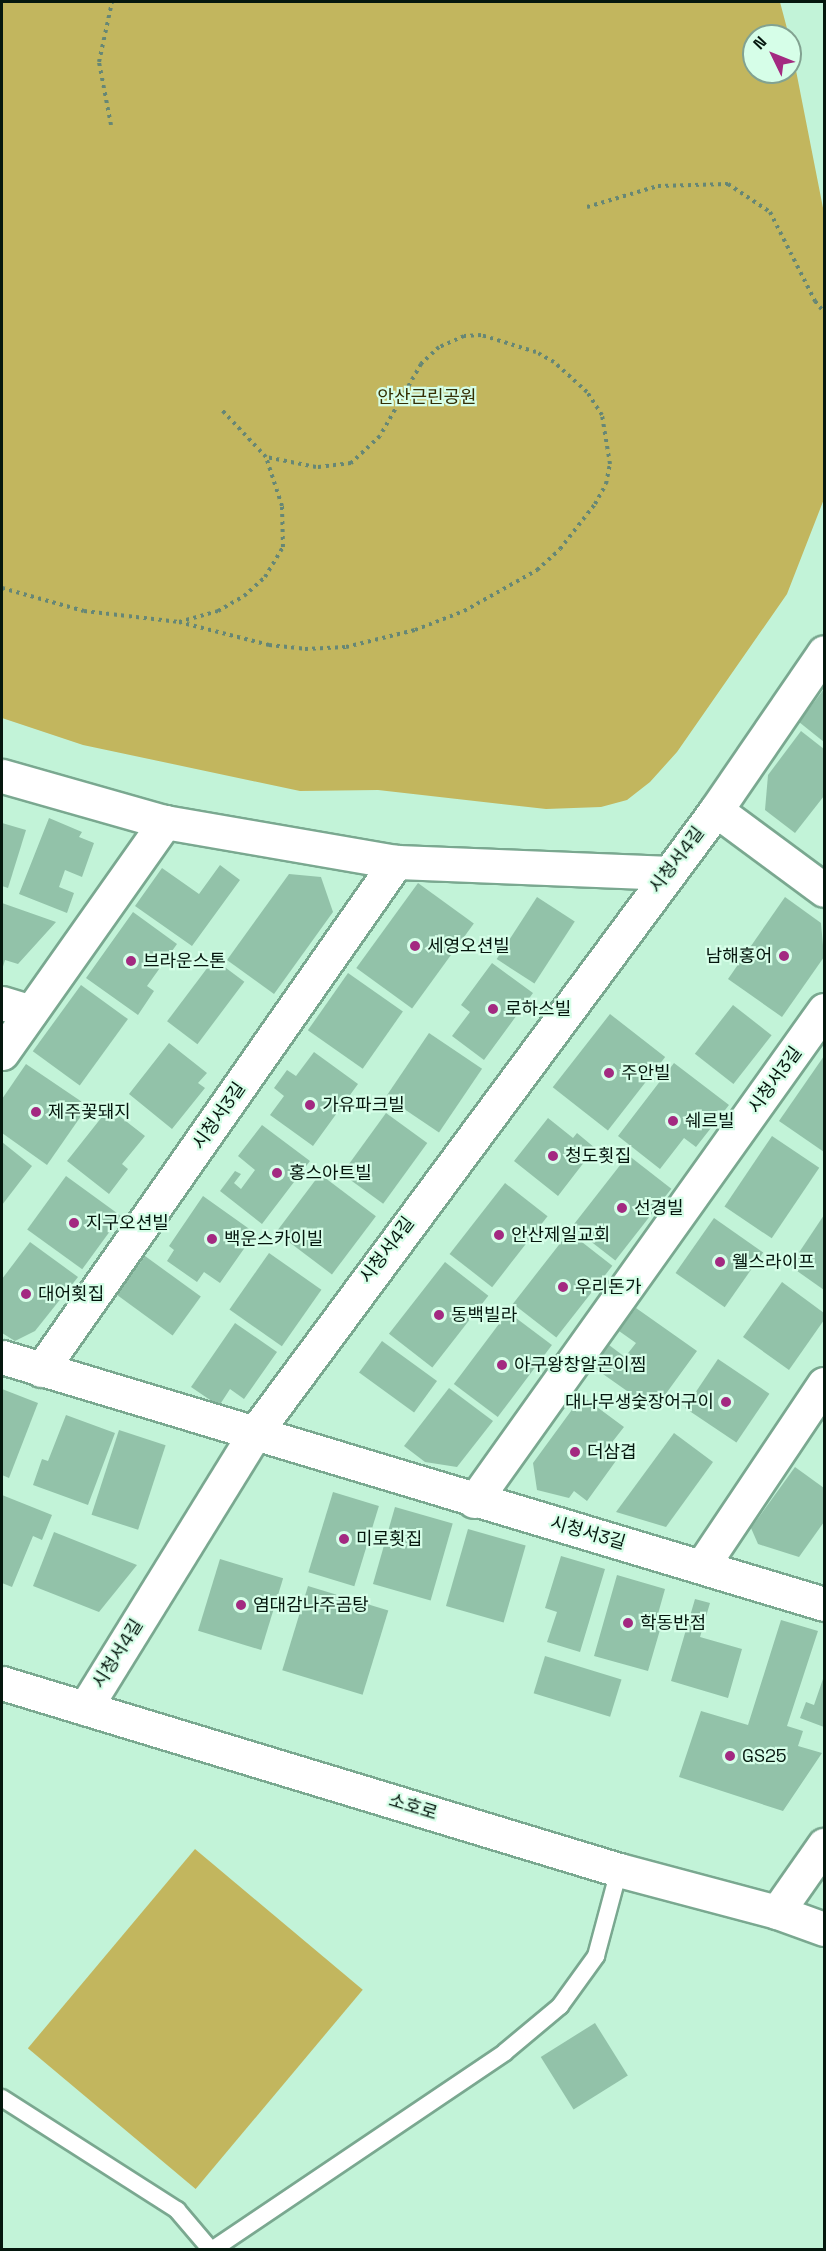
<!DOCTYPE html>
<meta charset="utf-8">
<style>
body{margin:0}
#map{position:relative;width:826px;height:2251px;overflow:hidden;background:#c2f3d8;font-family:"Space Grotesk","Noto Sans KR",sans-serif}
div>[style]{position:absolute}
.green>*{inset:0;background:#c2b65e;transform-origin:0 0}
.building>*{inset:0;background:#92c2a9;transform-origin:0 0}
.path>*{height:4px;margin-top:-2px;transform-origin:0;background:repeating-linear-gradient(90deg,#668775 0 3px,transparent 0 7.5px)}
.roads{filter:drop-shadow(2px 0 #7aa890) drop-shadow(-2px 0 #7aa890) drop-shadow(0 2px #7aa890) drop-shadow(0 -2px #7aa890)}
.lane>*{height:16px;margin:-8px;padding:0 8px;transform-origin:8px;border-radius:8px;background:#fff}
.street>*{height:33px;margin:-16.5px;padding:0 16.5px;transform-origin:16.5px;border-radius:16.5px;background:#fff}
.secondary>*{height:33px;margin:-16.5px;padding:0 16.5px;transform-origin:16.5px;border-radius:16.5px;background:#fff}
.dots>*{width:16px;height:16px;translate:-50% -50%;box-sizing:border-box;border:3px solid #d6fee8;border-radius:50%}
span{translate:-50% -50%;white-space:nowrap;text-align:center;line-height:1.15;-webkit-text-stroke:4.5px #d6fee8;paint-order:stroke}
.park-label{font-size:18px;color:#342e03}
.street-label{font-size:18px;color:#05170e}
.poi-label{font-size:18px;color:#05170e}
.left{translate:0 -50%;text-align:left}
.right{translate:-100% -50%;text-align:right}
.frame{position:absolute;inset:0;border:3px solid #05170e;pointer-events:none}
.north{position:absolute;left:742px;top:24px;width:60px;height:60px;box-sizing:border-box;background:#d6fee8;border:2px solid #82a291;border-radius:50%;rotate:313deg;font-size:16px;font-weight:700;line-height:24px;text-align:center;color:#05170e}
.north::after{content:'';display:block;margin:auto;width:21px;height:27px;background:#a32a81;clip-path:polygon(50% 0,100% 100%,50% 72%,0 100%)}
</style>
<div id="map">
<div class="green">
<div style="clip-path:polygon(2px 2px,780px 2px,789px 36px,754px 36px,754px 72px,790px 72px,790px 40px,824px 213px,824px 499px,787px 594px,677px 752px,650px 782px,627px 800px,601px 807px,546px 809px,378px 790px,300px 791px,83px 745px,2px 718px)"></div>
<div style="left:195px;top:1849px;width:219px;height:260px;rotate:40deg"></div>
</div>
<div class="building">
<div style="clip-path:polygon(824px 689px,824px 742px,799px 722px)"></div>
<div style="clip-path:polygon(801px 731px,824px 749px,824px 796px,795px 833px,765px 810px,768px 775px)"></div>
<div style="clip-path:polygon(49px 818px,82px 832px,79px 837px,94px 843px,82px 877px,65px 870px,59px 887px,74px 893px,67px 913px,19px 894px)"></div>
<div style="clip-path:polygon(2px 823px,26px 830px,8px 888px,2px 886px)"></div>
<div style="clip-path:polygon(220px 865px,240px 880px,192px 946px,135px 906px,162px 868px,199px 894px)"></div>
<div style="clip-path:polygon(289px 874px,321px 877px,333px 912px,274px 994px,227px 960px)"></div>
<div style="left:418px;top:883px;width:69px;height:105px;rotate:36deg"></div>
<div style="left:537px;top:897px;width:45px;height:74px;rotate:33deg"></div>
<div style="clip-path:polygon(785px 897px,821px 923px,824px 957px,782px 1017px,728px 979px)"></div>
<div style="clip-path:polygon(2px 903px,56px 922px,18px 964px,5px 960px,2px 970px)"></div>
<div style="clip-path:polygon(133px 912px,177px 944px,147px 986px,154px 991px,138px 1015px,86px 978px)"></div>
<div style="left:214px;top:959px;width:38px;height:78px;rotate:37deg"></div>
<div style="clip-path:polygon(492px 963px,533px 993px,484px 1060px,452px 1036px,470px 1012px,461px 1005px)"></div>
<div style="left:348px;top:973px;width:67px;height:70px;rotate:35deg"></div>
<div style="left:81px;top:985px;width:58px;height:82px;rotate:36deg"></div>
<div style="left:733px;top:1005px;width:49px;height:62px;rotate:38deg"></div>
<div style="left:610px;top:1014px;width:70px;height:93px;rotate:38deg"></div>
<div style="left:429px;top:1033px;width:64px;height:77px;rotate:34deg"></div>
<div style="clip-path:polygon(169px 1043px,207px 1073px,198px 1083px,205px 1088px,172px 1129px,129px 1094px)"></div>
<div style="clip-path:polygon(314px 1052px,358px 1084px,313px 1146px,270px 1115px,284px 1096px,274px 1088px,287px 1070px,296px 1076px)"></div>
<div style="clip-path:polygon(824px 1056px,824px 1152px,779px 1121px)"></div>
<div style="clip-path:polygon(674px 1063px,729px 1105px,696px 1147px,684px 1138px,660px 1169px,618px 1136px)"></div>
<div style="clip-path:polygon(26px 1064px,88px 1106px,47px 1165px,2px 1133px,2px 1099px)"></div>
<div style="clip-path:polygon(109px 1108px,145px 1136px,122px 1164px,128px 1169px,109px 1194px,67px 1161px)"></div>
<div style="left:386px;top:1113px;width:51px;height:75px;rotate:36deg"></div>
<div style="clip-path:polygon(548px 1118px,573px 1138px,577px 1133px,595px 1148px,558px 1196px,514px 1161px)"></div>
<div style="clip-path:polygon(262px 1125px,310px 1161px,262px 1224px,220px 1191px,235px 1171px,241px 1174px,234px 1183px,241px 1189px,255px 1170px,238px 1156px)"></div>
<div style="left:772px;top:1136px;width:57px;height:85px;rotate:34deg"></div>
<div style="clip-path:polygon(2px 1142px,32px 1166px,2px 1205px)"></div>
<div style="left:628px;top:1155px;width:55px;height:91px;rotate:38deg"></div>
<div style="left:320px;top:1174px;width:70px;height:73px;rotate:37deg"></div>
<div style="left:66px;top:1176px;width:68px;height:66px;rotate:36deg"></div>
<div style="left:505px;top:1183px;width:54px;height:90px;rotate:38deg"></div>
<div style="clip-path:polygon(203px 1196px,255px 1233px,220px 1283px,204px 1272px,197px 1282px,167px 1261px,174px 1250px,169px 1246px)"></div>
<div style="clip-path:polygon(824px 1215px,824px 1290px,790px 1266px)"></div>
<div style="left:714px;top:1218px;width:60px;height:67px;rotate:35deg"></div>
<div style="left:569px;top:1232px;width:55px;height:91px;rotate:38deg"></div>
<div style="clip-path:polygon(30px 1242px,78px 1277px,35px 1331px,15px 1341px,2px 1333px,2px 1279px)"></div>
<div style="left:269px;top:1253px;width:64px;height:69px;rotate:35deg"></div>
<div style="left:145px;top:1256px;width:69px;height:48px;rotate:36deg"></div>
<div style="left:445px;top:1262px;width:55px;height:91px;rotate:38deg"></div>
<div style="clip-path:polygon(782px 1282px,824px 1313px,824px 1320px,789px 1370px,743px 1337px)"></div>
<div style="clip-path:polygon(636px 1308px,697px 1351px,654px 1410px,593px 1367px,609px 1345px,625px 1357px,636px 1343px,619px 1331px)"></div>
<div style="left:508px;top:1312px;width:55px;height:90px;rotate:37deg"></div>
<div style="clip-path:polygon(235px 1323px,277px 1352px,244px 1399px,230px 1389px,219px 1406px,191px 1387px)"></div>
<div style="left:382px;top:1341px;width:68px;height:39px;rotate:36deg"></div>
<div style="left:718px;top:1359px;width:62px;height:59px;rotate:34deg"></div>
<div style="clip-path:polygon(449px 1388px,493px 1421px,457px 1467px,425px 1462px,404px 1446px)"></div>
<div style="clip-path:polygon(2px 1389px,38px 1403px,9px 1478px,2px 1475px)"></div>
<div style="clip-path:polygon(582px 1396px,624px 1427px,606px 1450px,618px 1458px,587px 1501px,574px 1491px,569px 1498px,537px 1490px,533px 1463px)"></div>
<div style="clip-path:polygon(66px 1415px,115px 1433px,88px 1505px,33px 1485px,42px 1459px,48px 1461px)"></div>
<div style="left:119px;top:1430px;width:49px;height:89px;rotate:18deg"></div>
<div style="clip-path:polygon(674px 1433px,713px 1462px,666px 1527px,616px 1512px)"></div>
<div style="clip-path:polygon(795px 1467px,824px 1488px,824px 1522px,799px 1557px,758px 1544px,751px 1528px)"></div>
<div style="left:333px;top:1492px;width:48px;height:84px;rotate:17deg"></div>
<div style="clip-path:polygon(2px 1495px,52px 1515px,42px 1540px,33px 1536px,12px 1587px,2px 1583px)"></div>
<div style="left:395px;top:1507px;width:60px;height:80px;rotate:16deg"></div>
<div style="left:468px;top:1529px;width:60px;height:80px;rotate:16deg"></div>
<div style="clip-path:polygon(54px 1532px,137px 1565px,99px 1612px,33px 1586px)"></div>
<div style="clip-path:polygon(561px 1556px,605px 1569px,580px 1652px,547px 1642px,557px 1612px,545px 1608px)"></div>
<div style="left:220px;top:1559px;width:66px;height:75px;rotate:17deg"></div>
<div style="clip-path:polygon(617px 1575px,665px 1589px,656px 1621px,662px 1623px,648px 1671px,594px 1656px)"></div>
<div style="left:308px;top:1586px;width:84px;height:88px;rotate:17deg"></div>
<div style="clip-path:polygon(695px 1599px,710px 1603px,700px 1637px,742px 1649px,728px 1698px,671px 1681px)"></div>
<div style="clip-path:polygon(781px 1620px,818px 1631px,787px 1726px,803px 1731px,798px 1746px,822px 1753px,783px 1811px,679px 1777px,701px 1711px,748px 1725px)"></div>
<div style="left:545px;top:1656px;width:80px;height:39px;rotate:17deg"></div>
<div style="clip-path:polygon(824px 1676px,824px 1727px,800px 1718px,806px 1702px,814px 1705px)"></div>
<div style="left:595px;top:2023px;width:62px;height:64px;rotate:58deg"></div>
</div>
<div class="path">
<div style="left:111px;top:125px;width:64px;rotate:-100.8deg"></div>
<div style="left:99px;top:62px;width:61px;rotate:-77.8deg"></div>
<div style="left:587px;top:207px;width:74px;rotate:-16.5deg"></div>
<div style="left:658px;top:186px;width:70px;rotate:-1.6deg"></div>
<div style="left:728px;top:184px;width:50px;rotate:33.7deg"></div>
<div style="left:770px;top:212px;width:100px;rotate:63.2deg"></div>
<div style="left:815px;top:301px;width:14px;rotate:51deg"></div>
<div style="left:2px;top:588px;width:85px;rotate:15.7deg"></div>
<div style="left:84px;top:611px;width:96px;rotate:6.6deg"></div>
<div style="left:179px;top:622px;width:41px;rotate:-15.8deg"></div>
<div style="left:218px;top:611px;width:30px;rotate:-30deg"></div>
<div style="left:244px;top:596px;width:28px;rotate:-42deg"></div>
<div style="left:265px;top:577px;width:35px;rotate:-59deg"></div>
<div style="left:283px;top:547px;width:41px;rotate:-91.4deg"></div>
<div style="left:282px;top:506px;width:52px;rotate:-108.1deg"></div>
<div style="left:266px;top:457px;width:67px;rotate:-133.2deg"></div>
<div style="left:179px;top:622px;width:93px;rotate:14.3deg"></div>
<div style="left:269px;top:645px;width:36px;rotate:6deg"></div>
<div style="left:305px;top:649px;width:41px;rotate:-2.8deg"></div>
<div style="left:346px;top:647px;width:71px;rotate:-13.8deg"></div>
<div style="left:415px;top:630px;width:53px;rotate:-21.2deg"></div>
<div style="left:464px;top:611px;width:84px;rotate:-29.3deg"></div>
<div style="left:537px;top:570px;width:31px;rotate:-42deg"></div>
<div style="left:560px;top:549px;width:57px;rotate:-52.1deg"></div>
<div style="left:595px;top:504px;width:23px;rotate:-61deg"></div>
<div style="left:606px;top:484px;width:20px;rotate:-79deg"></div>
<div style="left:610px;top:464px;width:50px;rotate:-99.3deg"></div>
<div style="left:602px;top:415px;width:27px;rotate:-123deg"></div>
<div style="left:587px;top:392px;width:45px;rotate:-137.7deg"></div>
<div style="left:554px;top:362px;width:21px;rotate:-151deg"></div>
<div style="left:536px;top:352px;width:58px;rotate:-162.8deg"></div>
<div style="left:481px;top:335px;width:17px;rotate:177deg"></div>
<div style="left:464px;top:336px;width:27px;rotate:156deg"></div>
<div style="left:439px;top:347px;width:25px;rotate:137deg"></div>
<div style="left:421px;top:364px;width:83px;rotate:119.7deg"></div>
<div style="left:380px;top:436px;width:40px;rotate:137deg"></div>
<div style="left:351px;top:463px;width:35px;rotate:173deg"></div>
<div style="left:316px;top:467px;width:51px;rotate:-168.7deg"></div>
</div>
<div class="roads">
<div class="lane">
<div style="left:2px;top:2098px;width:208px;rotate:32.6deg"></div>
<div style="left:177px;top:2210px;width:52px;rotate:49.6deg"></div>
<div style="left:212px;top:2250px;width:354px;rotate:-34deg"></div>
<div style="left:505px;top:2052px;width:72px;rotate:-39.9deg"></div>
<div style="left:560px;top:2006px;width:62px;rotate:-54.2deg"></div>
<div style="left:596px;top:1956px;width:89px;rotate:-75deg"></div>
</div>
<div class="street">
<div style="left:2px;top:776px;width:169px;rotate:15.8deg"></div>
<div style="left:165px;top:822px;width:234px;rotate:9.8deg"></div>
<div style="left:396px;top:862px;width:271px;rotate:2.3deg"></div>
<div style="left:716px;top:810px;width:134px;rotate:36.5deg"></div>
<div style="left:2px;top:1003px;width:30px;rotate:17deg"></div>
<div style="left:2px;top:1053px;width:283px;rotate:-54.8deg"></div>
<div style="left:2px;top:1357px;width:858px;rotate:16.72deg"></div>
<div style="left:41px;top:1370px;width:620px;rotate:-55.05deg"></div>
<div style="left:474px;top:1501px;width:603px;rotate:-54.52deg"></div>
<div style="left:702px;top:1566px;width:219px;rotate:-56.2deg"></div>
<div style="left:85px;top:1708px;width:322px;rotate:-58.3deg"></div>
<div style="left:254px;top:1434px;width:776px;rotate:-53.48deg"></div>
<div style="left:716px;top:810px;width:191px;rotate:-55.6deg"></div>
<div style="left:777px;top:1912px;width:82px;rotate:-55deg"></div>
</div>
<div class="secondary">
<div style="left:2px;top:1683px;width:645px;rotate:16.86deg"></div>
<div style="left:619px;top:1870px;width:163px;rotate:14.9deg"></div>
<div style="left:777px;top:1912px;width:50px;rotate:19.9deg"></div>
</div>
</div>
<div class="dots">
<div style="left:415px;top:946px;background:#a32a81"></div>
<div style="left:784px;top:956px;background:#a32a81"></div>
<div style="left:131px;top:961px;background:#a32a81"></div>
<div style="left:493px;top:1009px;background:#a32a81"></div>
<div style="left:609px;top:1073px;background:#a32a81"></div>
<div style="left:310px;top:1105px;background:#a32a81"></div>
<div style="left:36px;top:1112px;background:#a32a81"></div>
<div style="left:673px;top:1121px;background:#a32a81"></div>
<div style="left:553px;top:1156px;background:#a32a81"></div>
<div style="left:277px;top:1173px;background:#a32a81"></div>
<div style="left:622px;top:1208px;background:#a32a81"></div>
<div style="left:74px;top:1223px;background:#a32a81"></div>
<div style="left:499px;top:1235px;background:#a32a81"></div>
<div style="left:212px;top:1239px;background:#a32a81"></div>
<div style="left:720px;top:1262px;background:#a32a81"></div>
<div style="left:563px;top:1287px;background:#a32a81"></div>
<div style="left:26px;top:1294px;background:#a32a81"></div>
<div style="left:439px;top:1315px;background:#a32a81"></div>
<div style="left:502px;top:1365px;background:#a32a81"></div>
<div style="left:726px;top:1402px;background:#a32a81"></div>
<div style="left:575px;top:1452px;background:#a32a81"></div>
<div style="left:344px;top:1539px;background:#a32a81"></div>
<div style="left:241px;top:1605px;background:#a32a81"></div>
<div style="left:628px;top:1623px;background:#a32a81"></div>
<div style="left:730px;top:1756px;background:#a32a81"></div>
</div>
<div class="park-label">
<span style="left:427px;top:397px">안산근린공원</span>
</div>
<div class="street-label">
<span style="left:677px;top:860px;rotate:-53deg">시청서4길</span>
<span style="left:775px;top:1080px;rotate:-54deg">시청서3길</span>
<span style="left:219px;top:1116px;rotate:-55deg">시청서3길</span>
<span style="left:387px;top:1250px;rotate:-53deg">시청서4길</span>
<span style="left:588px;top:1533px;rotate:16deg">시청서3길</span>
<span style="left:118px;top:1654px;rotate:-58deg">시청서4길</span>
<span style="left:413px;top:1807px;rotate:17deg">소호로</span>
</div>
<div class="poi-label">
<span class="left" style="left:427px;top:946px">세영오션빌</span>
<span class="right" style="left:772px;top:956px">남해홍어</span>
<span class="left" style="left:143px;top:961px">브라운스톤</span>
<span class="left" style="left:505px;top:1009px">로하스빌</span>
<span class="left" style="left:621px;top:1073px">주안빌</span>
<span class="left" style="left:322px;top:1105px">가유파크빌</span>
<span class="left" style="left:48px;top:1112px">제주꽃돼지</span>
<span class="left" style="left:685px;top:1121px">쉐르빌</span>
<span class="left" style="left:565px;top:1156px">청도횟집</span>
<span class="left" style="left:289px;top:1173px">홍스아트빌</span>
<span class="left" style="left:634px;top:1208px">선경빌</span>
<span class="left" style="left:86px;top:1223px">지구오션빌</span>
<span class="left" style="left:511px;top:1235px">안산제일교회</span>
<span class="left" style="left:224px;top:1239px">백운스카이빌</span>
<span class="left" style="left:732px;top:1262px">웰스라이프</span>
<span class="left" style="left:575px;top:1287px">우리돈가</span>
<span class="left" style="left:38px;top:1294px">대어횟집</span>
<span class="left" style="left:451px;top:1315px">동백빌라</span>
<span class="left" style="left:514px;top:1365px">아구왕창알곤이찜</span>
<span class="right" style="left:714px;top:1402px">대나무생숯장어구이</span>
<span class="left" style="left:587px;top:1452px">더삼겹</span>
<span class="left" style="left:356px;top:1539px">미로횟집</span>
<span class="left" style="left:253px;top:1605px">염대감나주곰탕</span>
<span class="left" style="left:640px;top:1623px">학동반점</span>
<span class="left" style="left:742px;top:1756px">GS25</span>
</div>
<div class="frame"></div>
<div class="north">N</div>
</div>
